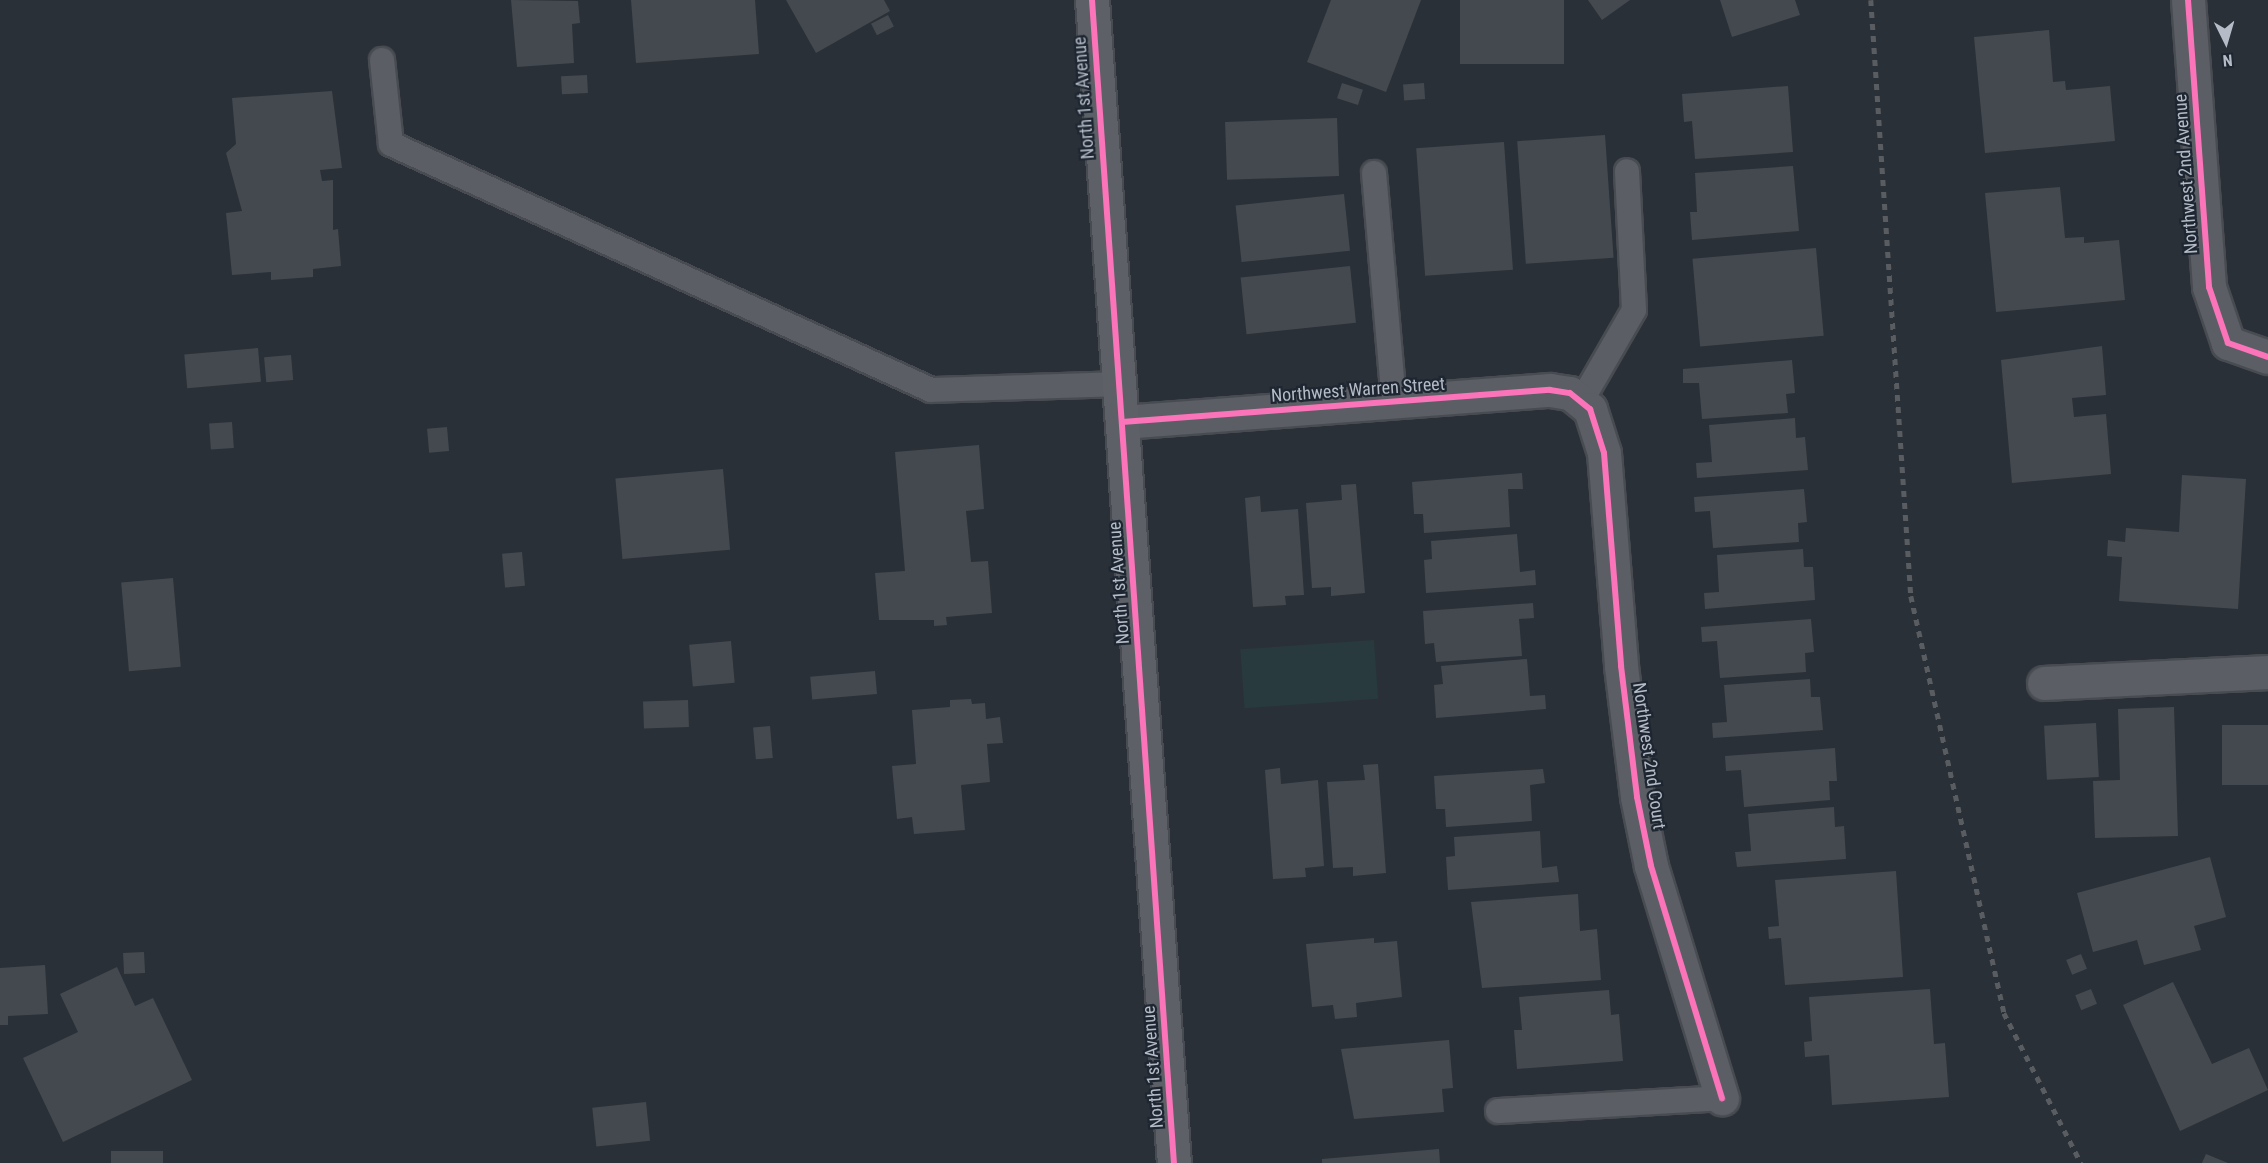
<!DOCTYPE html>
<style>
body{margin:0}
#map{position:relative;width:2268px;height:1163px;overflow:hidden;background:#2a3037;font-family:"Roboto Condensed",sans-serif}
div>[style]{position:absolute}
.green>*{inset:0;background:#283a3d;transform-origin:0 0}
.building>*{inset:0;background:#44494f;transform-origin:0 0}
.roads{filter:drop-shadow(2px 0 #484c52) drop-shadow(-2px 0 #484c52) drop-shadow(0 2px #484c52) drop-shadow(0 -2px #484c52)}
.lane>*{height:24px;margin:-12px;padding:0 12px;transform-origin:12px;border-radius:12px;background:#5b5e65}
.street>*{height:33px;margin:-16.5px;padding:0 16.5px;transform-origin:16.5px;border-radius:16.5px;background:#5b5e65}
.primary>*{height:33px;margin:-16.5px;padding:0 16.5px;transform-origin:16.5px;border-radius:16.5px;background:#5d6167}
.rail>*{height:4.5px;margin-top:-2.25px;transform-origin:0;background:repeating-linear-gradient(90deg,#595d62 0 6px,transparent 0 12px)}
.cycleway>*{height:6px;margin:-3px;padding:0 3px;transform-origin:3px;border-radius:3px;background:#fb73b8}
span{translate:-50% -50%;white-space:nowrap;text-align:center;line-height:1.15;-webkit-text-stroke:4.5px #1e2632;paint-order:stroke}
.street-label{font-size:18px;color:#b5bcc8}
.north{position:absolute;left:2196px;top:12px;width:60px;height:60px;-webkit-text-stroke:4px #1e2632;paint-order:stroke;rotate:175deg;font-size:16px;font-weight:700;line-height:24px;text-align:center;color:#b5bcc8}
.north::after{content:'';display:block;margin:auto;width:21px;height:27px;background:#b5bcc8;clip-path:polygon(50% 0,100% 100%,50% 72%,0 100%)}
</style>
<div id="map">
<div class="green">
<div style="left:1374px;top:640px;width:59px;height:134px;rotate:86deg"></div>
</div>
<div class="building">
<div style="clip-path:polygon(511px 0,578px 1px,580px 23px,572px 24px,574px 63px,517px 67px)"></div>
<div style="clip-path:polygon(631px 0,755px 0,759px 54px,636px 63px)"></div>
<div style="clip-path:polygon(786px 0,884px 0,890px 11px,816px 53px)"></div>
<div style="clip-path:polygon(1331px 0,1421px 0,1386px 92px,1307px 62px)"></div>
<div style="left:1460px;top:0;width:104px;height:64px"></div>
<div style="clip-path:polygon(1588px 0,1630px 0,1602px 20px)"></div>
<div style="clip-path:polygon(1720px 0,1795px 0,1800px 15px,1732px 37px)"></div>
<div style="left:888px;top:15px;width:13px;height:19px;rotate:63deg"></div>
<div style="clip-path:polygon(2049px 30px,2053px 82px,2065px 81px,2066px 90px,2110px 86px,2115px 141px,1985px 153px,1974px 37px)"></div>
<div style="left:587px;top:75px;width:18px;height:26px;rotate:87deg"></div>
<div style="left:1342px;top:83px;width:22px;height:16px;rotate:18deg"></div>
<div style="left:1424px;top:83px;width:16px;height:21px;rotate:86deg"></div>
<div style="clip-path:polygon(1788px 86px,1793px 152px,1695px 159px,1692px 121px,1684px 122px,1682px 94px)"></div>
<div style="clip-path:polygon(332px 91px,342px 168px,320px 170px,322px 181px,333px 180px,333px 230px,338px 229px,341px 266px,313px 269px,313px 277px,271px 280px,271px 272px,232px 275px,226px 213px,242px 211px,226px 153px,236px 144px,232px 98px)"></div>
<div style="left:1337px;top:118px;width:58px;height:112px;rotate:88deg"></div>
<div style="left:1605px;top:135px;width:123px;height:88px;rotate:86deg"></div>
<div style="left:1504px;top:142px;width:128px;height:88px;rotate:86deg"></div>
<div style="clip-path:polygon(1793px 166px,1799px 231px,1692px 240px,1690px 212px,1697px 212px,1695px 173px)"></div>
<div style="clip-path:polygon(2060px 187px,2065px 238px,2084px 237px,2084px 243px,2119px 240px,2125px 300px,1996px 312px,1985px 193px)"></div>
<div style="left:1344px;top:194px;width:57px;height:109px;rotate:84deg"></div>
<div style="left:1816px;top:248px;width:88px;height:124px;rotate:85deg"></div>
<div style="left:1350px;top:266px;width:57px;height:110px;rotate:84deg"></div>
<div style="clip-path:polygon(2102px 346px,2106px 395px,2072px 398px,2074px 417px,2106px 414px,2111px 474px,2012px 483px,2001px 360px)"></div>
<div style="left:258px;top:348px;width:34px;height:74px;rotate:85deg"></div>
<div style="left:291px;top:355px;width:25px;height:27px;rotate:85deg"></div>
<div style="clip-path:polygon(1792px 360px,1795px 393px,1786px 394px,1788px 413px,1702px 419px,1699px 383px,1683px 383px,1683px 369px)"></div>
<div style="clip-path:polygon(1795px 418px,1796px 438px,1805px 437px,1808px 470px,1697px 478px,1696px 463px,1712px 462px,1709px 425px)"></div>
<div style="left:232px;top:422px;width:26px;height:23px;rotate:86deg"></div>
<div style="left:447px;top:427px;width:24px;height:20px;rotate:85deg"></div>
<div style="clip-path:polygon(979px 445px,984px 509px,966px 511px,971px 562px,988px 561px,992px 613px,946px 617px,947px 625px,934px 626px,934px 620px,879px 620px,875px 573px,905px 571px,895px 452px)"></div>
<div style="left:723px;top:469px;width:81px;height:108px;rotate:85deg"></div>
<div style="clip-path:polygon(1522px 473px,1523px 489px,1508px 489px,1510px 527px,1424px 533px,1423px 514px,1414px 514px,1412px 482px)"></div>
<div style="clip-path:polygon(2182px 475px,2246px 479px,2238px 609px,2119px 601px,2122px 557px,2107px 556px,2108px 540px,2125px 542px,2126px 528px,2179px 532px)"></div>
<div style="clip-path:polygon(1356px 484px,1365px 593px,1331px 596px,1331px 587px,1312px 588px,1306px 503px,1342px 500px,1341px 485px)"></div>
<div style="clip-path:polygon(1804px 489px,1807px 522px,1798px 523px,1799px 542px,1713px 548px,1710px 511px,1695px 512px,1694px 497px)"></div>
<div style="clip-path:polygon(1260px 496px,1261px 512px,1298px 509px,1304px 595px,1285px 596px,1286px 605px,1253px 607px,1245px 498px)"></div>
<div style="clip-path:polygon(1517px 534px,1520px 572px,1535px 570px,1536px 585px,1426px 593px,1424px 560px,1432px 559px,1431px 541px)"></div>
<div style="clip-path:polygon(1803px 549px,1804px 567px,1813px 567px,1815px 600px,1705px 609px,1704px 593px,1719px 592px,1717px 555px)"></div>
<div style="left:522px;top:552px;width:34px;height:20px;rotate:85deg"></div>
<div style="left:173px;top:578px;width:89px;height:52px;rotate:85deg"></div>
<div style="clip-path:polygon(1533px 603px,1534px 618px,1519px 619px,1522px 656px,1436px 662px,1434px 643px,1425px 644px,1423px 611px)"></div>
<div style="clip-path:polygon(1811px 619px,1814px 652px,1805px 653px,1806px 672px,1720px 678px,1717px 641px,1702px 642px,1701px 627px)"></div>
<div style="left:731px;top:641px;width:42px;height:42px;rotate:85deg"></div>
<div style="clip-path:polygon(1527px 659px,1530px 696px,1545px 695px,1546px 709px,1436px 718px,1434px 685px,1443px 684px,1441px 666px)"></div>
<div style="left:875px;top:671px;width:23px;height:65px;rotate:85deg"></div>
<div style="clip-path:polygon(1810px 679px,1811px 697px,1820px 697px,1823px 730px,1713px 738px,1712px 723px,1727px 722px,1724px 685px)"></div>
<div style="clip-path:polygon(971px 699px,972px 704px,985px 703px,986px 719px,1000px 717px,1003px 743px,987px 744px,990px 782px,961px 785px,965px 830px,914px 834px,912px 817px,897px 819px,892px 766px,916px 764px,912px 710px,950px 707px,950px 700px)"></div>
<div style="left:688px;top:700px;width:27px;height:45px;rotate:88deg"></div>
<div style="clip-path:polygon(2174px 707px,2178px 836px,2095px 838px,2093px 781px,2120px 780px,2118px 709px)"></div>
<div style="left:2096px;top:723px;width:54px;height:52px;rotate:87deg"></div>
<div style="left:2268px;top:725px;width:60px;height:46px;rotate:90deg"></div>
<div style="left:770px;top:726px;width:32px;height:17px;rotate:85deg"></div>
<div style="clip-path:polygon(1835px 748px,1837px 781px,1829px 781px,1830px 800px,1744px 807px,1741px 770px,1726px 771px,1725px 756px)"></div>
<div style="clip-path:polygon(1378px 764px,1386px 873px,1353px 876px,1353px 867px,1333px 868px,1327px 782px,1365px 780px,1363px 765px)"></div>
<div style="clip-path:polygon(1280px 768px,1281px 784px,1318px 780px,1324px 866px,1305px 868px,1306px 877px,1273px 879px,1265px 770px)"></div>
<div style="clip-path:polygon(1543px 769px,1545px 783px,1530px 785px,1532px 821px,1446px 827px,1445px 809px,1436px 809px,1434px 776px)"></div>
<div style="clip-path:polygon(1834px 807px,1835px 827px,1844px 826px,1846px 859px,1737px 867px,1735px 852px,1751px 851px,1748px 814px)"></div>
<div style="clip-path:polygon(1540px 831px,1542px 868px,1557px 866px,1559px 882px,1448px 890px,1446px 857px,1455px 856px,1454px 837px)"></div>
<div style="clip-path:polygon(2210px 857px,2226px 917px,2194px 926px,2201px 950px,2144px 965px,2137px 940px,2093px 952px,2077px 893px)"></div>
<div style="clip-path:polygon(1896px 871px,1903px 977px,1785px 985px,1781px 938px,1769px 939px,1768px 927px,1779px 926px,1775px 880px)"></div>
<div style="clip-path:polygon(1578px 894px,1580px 931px,1597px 929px,1601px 980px,1482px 988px,1471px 902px)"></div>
<div style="clip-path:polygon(1374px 938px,1374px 943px,1397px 941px,1402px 997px,1356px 1003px,1357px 1017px,1335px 1019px,1333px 1005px,1312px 1007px,1306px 944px)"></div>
<div style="left:144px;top:952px;width:21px;height:21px;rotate:87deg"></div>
<div style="left:2081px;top:954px;width:16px;height:16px;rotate:68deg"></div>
<div style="clip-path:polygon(45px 965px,48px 1014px,8px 1016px,8px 1025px,0 1025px,0 968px)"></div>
<div style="clip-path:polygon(117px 967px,135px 1006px,153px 998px,192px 1080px,63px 1142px,23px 1058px,78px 1032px,60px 994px)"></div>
<div style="clip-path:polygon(2173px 982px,2212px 1064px,2249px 1048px,2268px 1090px,2180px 1131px,2123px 1005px)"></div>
<div style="clip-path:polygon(1930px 989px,1934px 1044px,1945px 1043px,1949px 1097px,1832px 1105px,1829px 1055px,1805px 1057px,1804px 1042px,1812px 1041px,1809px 997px)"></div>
<div style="left:2091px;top:989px;width:16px;height:17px;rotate:68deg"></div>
<div style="clip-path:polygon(1609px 990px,1611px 1015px,1619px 1014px,1623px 1061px,1517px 1069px,1514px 1030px,1522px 1030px,1519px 997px)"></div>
<div style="clip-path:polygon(1449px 1040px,1453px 1088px,1442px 1089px,1444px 1112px,1354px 1119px,1341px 1049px)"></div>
<div style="left:646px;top:1102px;width:39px;height:54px;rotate:84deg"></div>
<div style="clip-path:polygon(1439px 1149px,1440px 1163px,1322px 1163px,1322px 1159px)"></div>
<div style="left:111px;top:1151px;width:52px;height:12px"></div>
<div style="clip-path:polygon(2206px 1154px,2228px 1163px,2202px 1163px)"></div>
</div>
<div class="roads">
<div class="lane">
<div style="left:382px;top:60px;width:84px;rotate:83.9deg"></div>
<div style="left:391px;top:144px;width:593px;rotate:24.49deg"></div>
<div style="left:931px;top:390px;width:188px;rotate:-1.8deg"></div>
<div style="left:1374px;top:173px;width:230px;rotate:85deg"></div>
<div style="left:1582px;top:400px;width:104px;rotate:-60deg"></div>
<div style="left:1634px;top:310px;width:139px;rotate:-92.9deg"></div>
<div style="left:1498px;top:1111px;width:224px;rotate:-3.3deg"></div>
</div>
<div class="street">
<div style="left:2188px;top:0;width:288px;rotate:85.8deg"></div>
<div style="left:2209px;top:287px;width:59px;rotate:71.3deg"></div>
<div style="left:2228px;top:343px;width:42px;rotate:19.3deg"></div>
<div style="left:1122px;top:422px;width:429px;rotate:-4.3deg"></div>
<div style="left:1550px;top:390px;width:20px;rotate:9deg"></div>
<div style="left:1570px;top:393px;width:26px;rotate:39deg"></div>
<div style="left:1590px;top:409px;width:46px;rotate:72.3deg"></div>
<div style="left:1604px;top:453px;width:214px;rotate:85.4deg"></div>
<div style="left:1621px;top:666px;width:132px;rotate:83deg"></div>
<div style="left:1637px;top:797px;width:70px;rotate:78.5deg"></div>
<div style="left:1651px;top:866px;width:243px;rotate:73deg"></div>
<div style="left:2044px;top:683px;width:224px;rotate:-2.8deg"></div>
</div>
<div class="primary">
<div style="left:1092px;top:0;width:1166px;rotate:85.97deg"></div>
</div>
</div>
<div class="rail">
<div style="left:1871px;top:0;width:597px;rotate:86.16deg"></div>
<div style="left:1911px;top:596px;width:427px;rotate:77.4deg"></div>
<div style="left:2004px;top:1013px;width:169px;rotate:62.8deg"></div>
</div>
<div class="cycleway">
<div style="left:1092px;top:0;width:1166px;rotate:85.97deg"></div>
<div style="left:2188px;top:0;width:288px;rotate:85.8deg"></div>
<div style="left:2209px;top:287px;width:59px;rotate:71.3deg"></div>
<div style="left:2228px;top:343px;width:42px;rotate:19.3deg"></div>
<div style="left:1122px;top:422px;width:429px;rotate:-4.3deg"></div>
<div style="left:1550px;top:390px;width:20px;rotate:9deg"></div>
<div style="left:1570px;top:393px;width:26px;rotate:39deg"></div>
<div style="left:1590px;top:409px;width:46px;rotate:72.3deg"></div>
<div style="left:1604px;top:453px;width:214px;rotate:85.4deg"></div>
<div style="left:1621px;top:666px;width:132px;rotate:83deg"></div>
<div style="left:1637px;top:797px;width:70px;rotate:78.5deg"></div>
<div style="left:1651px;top:866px;width:243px;rotate:73deg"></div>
</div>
<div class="street-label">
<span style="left:1084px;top:98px;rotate:-94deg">North 1st Avenue</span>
<span style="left:2186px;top:174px;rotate:-94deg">Northwest 2nd Avenue</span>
<span style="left:1358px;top:390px;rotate:-4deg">Northwest Warren Street</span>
<span style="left:1119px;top:583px;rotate:-94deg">North 1st Avenue</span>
<span style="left:1649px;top:756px;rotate:82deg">Northwest 2nd Court</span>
<span style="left:1153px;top:1067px;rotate:-94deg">North 1st Avenue</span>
</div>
<div class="north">N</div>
</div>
